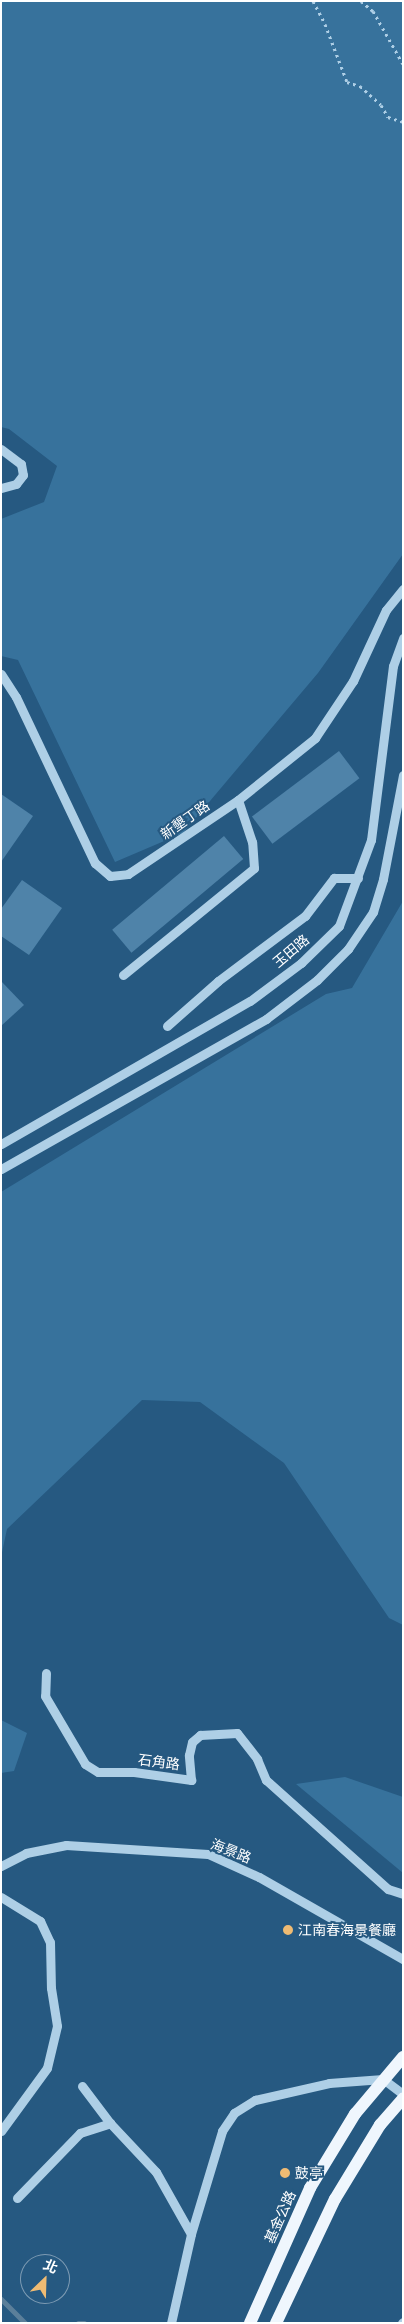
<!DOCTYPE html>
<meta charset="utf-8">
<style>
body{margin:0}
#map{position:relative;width:404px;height:2324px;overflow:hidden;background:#265981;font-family:"Roboto Condensed","Noto Sans TC",sans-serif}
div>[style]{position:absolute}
.green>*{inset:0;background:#37729c}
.stream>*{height:5px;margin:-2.5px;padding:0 2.5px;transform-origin:2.5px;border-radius:2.5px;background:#5b7f9a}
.building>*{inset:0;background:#4f83a9;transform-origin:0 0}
.path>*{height:3px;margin-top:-1.5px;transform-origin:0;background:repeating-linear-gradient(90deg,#aecfe6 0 2.5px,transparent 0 6.5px)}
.minor>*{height:9px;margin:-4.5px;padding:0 4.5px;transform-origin:4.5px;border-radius:4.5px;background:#aecfe6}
.major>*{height:12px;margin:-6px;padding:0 6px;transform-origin:6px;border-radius:6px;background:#eff6fd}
.dots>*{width:14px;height:14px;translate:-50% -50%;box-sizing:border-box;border:2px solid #265981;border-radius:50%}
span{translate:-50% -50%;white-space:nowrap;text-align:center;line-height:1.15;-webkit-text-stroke:4px #265981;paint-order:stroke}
.street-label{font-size:14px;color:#fff}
.poi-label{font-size:14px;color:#fff}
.left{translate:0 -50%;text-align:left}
.frame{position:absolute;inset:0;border:2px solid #fff;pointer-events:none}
.north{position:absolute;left:20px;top:2254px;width:50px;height:50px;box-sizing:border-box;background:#265981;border:1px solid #7d9bb3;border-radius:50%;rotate:24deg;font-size:14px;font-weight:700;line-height:20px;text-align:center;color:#fff}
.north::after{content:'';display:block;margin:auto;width:18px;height:22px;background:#efbb73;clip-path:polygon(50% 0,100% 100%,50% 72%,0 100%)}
</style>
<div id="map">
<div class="green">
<div style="clip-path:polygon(1px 1px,403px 1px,403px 554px,318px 673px,183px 833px,115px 862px,18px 660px,1px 656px,1px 519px,44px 502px,57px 466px,9px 429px,1px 427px)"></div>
<div style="clip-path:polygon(403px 901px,403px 1625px,389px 1618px,284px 1463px,200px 1402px,142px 1400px,7px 1529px,1px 1557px,1px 1192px,326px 994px,352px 988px)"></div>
<div style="clip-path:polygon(1px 1720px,27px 1733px,14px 1771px,1px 1773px)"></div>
<div style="clip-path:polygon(345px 1777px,403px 1797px,403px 1873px,296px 1784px)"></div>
</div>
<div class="stream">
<div style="left:1px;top:2299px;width:34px;rotate:45deg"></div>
<div style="left:78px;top:2323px;width:6px"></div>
</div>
<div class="building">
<div style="left:339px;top:751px;width:34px;height:109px;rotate:53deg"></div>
<div style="clip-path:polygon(1px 794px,33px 816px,1px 862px)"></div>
<div style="left:224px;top:836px;width:30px;height:146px;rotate:50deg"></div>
<div style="clip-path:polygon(22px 880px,62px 908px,29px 955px,1px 936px,1px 909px)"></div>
<div style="clip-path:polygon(1px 981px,24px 1005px,1px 1026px)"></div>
</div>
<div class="path">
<div style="left:313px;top:1px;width:26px;rotate:62deg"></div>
<div style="left:325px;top:24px;width:62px;rotate:69.2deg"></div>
<div style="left:347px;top:82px;width:14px;rotate:17deg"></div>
<div style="left:360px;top:86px;width:28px;rotate:42deg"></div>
<div style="left:381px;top:105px;width:14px;rotate:60deg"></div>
<div style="left:388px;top:117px;width:16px;rotate:18deg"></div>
<div style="left:361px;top:1px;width:16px;rotate:40deg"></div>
<div style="left:373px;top:11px;width:61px;rotate:60.5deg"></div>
</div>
<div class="minor">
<div style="left:1px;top:449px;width:25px;rotate:37deg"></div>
<div style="left:21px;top:464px;width:11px;rotate:80deg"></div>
<div style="left:23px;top:475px;width:11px;rotate:128deg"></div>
<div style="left:16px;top:484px;width:16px;rotate:165deg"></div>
<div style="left:1px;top:674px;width:27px;rotate:57deg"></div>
<div style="left:16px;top:697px;width:184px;rotate:64.6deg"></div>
<div style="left:95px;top:863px;width:20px;rotate:41deg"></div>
<div style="left:110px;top:876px;width:18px;rotate:-6deg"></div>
<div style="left:128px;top:874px;width:133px;rotate:-33.9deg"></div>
<div style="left:238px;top:800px;width:99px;rotate:-38.8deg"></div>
<div style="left:315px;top:738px;width:69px;rotate:-56.3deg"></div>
<div style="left:353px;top:681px;width:78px;rotate:-65.1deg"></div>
<div style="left:386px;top:610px;width:27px;rotate:-51deg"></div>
<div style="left:123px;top:975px;width:169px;rotate:-39.2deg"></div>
<div style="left:254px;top:868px;width:26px;rotate:-94deg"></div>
<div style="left:252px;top:842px;width:44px;rotate:-108.4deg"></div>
<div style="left:167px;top:1026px;width:68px;rotate:-41.4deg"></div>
<div style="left:218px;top:981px;width:109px;rotate:-36.8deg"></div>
<div style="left:305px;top:916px;width:48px;rotate:-52.7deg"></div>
<div style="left:334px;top:878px;width:24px"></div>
<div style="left:1px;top:1144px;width:287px;rotate:-29.9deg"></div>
<div style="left:250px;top:1001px;width:64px;rotate:-36.7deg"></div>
<div style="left:301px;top:963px;width:53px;rotate:-44.2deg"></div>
<div style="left:339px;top:926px;width:92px;rotate:-69.6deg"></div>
<div style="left:371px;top:840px;width:175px;rotate:-82.8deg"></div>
<div style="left:393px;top:666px;width:30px;rotate:-70deg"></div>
<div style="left:1px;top:1169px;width:305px;rotate:-29.5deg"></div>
<div style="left:266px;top:1019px;width:64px;rotate:-37.4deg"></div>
<div style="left:317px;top:980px;width:44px;rotate:-45deg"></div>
<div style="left:348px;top:949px;width:45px;rotate:-56deg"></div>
<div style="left:373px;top:912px;width:34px;rotate:-73deg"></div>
<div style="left:383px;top:879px;width:106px;rotate:-79.1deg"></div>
<div style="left:46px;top:1673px;width:23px;rotate:92deg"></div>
<div style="left:45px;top:1696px;width:79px;rotate:59.5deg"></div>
<div style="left:85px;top:1764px;width:15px;rotate:32deg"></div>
<div style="left:98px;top:1772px;width:36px"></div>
<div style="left:134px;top:1772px;width:58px;rotate:8deg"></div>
<div style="left:191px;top:1780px;width:25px;rotate:-95deg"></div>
<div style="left:189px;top:1755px;width:13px;rotate:-77deg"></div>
<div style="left:192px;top:1742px;width:11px;rotate:-41deg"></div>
<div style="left:200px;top:1735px;width:37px;rotate:-3deg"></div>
<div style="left:237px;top:1733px;width:33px;rotate:52deg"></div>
<div style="left:257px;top:1759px;width:23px;rotate:67deg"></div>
<div style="left:266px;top:1780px;width:164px;rotate:41.8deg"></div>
<div style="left:388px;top:1889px;width:16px;rotate:18deg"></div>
<div style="left:1px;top:1866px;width:28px;rotate:-27deg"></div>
<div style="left:26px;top:1853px;width:41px;rotate:-11.3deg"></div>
<div style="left:66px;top:1845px;width:142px;rotate:3.6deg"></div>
<div style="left:208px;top:1854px;width:56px;rotate:24.3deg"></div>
<div style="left:259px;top:1877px;width:166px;rotate:29.7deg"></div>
<div style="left:1px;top:1897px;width:46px;rotate:31.6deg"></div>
<div style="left:40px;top:1921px;width:23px;rotate:65deg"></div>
<div style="left:50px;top:1942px;width:46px;rotate:88.8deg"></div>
<div style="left:51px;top:1988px;width:38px;rotate:81deg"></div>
<div style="left:57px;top:2026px;width:43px;rotate:103.4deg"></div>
<div style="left:47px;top:2068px;width:78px;rotate:126.1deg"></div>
<div style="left:82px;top:2086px;width:46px;rotate:52.9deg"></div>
<div style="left:110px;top:2123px;width:67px;rotate:46.8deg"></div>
<div style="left:156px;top:2172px;width:71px;rotate:60.6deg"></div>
<div style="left:17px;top:2198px;width:91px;rotate:-45.9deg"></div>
<div style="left:80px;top:2133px;width:32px;rotate:-18deg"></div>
<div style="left:171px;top:2323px;width:91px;rotate:-77.3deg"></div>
<div style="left:191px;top:2234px;width:108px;rotate:-73.2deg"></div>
<div style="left:222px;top:2131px;width:22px;rotate:-56deg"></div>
<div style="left:234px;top:2113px;width:25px;rotate:-32deg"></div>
<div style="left:255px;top:2100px;width:76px;rotate:-12.9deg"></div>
<div style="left:329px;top:2083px;width:54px;rotate:-4.2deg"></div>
<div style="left:383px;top:2079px;width:25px;rotate:37deg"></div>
<div style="left:402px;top:2323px;width:1px;rotate:-45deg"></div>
</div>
<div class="major">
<div style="left:250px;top:2323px;width:148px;rotate:-66deg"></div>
<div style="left:310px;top:2188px;width:87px;rotate:-58.7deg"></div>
<div style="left:355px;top:2114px;width:75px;rotate:-49.9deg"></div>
<div style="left:276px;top:2323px;width:137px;rotate:-64.6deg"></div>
<div style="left:335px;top:2199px;width:87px;rotate:-58.7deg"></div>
<div style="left:380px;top:2125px;width:35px;rotate:-49deg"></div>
</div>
<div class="dots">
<div style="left:288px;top:1930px;background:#efbb73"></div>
<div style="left:285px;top:2173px;background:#efbb73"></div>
</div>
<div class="street-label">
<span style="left:185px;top:820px;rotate:-35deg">新墾丁路</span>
<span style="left:291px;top:951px;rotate:-40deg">玉田路</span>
<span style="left:159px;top:1762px;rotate:7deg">石角路</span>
<span style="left:231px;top:1851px;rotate:21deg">海景路</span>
<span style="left:280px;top:2217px;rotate:-66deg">基金公路</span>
</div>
<div class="poi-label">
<span class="left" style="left:298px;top:1930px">江南春海景餐廳</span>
<span class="left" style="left:295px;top:2173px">鼓亭</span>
</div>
<div class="frame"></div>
<div class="north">北</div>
</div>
